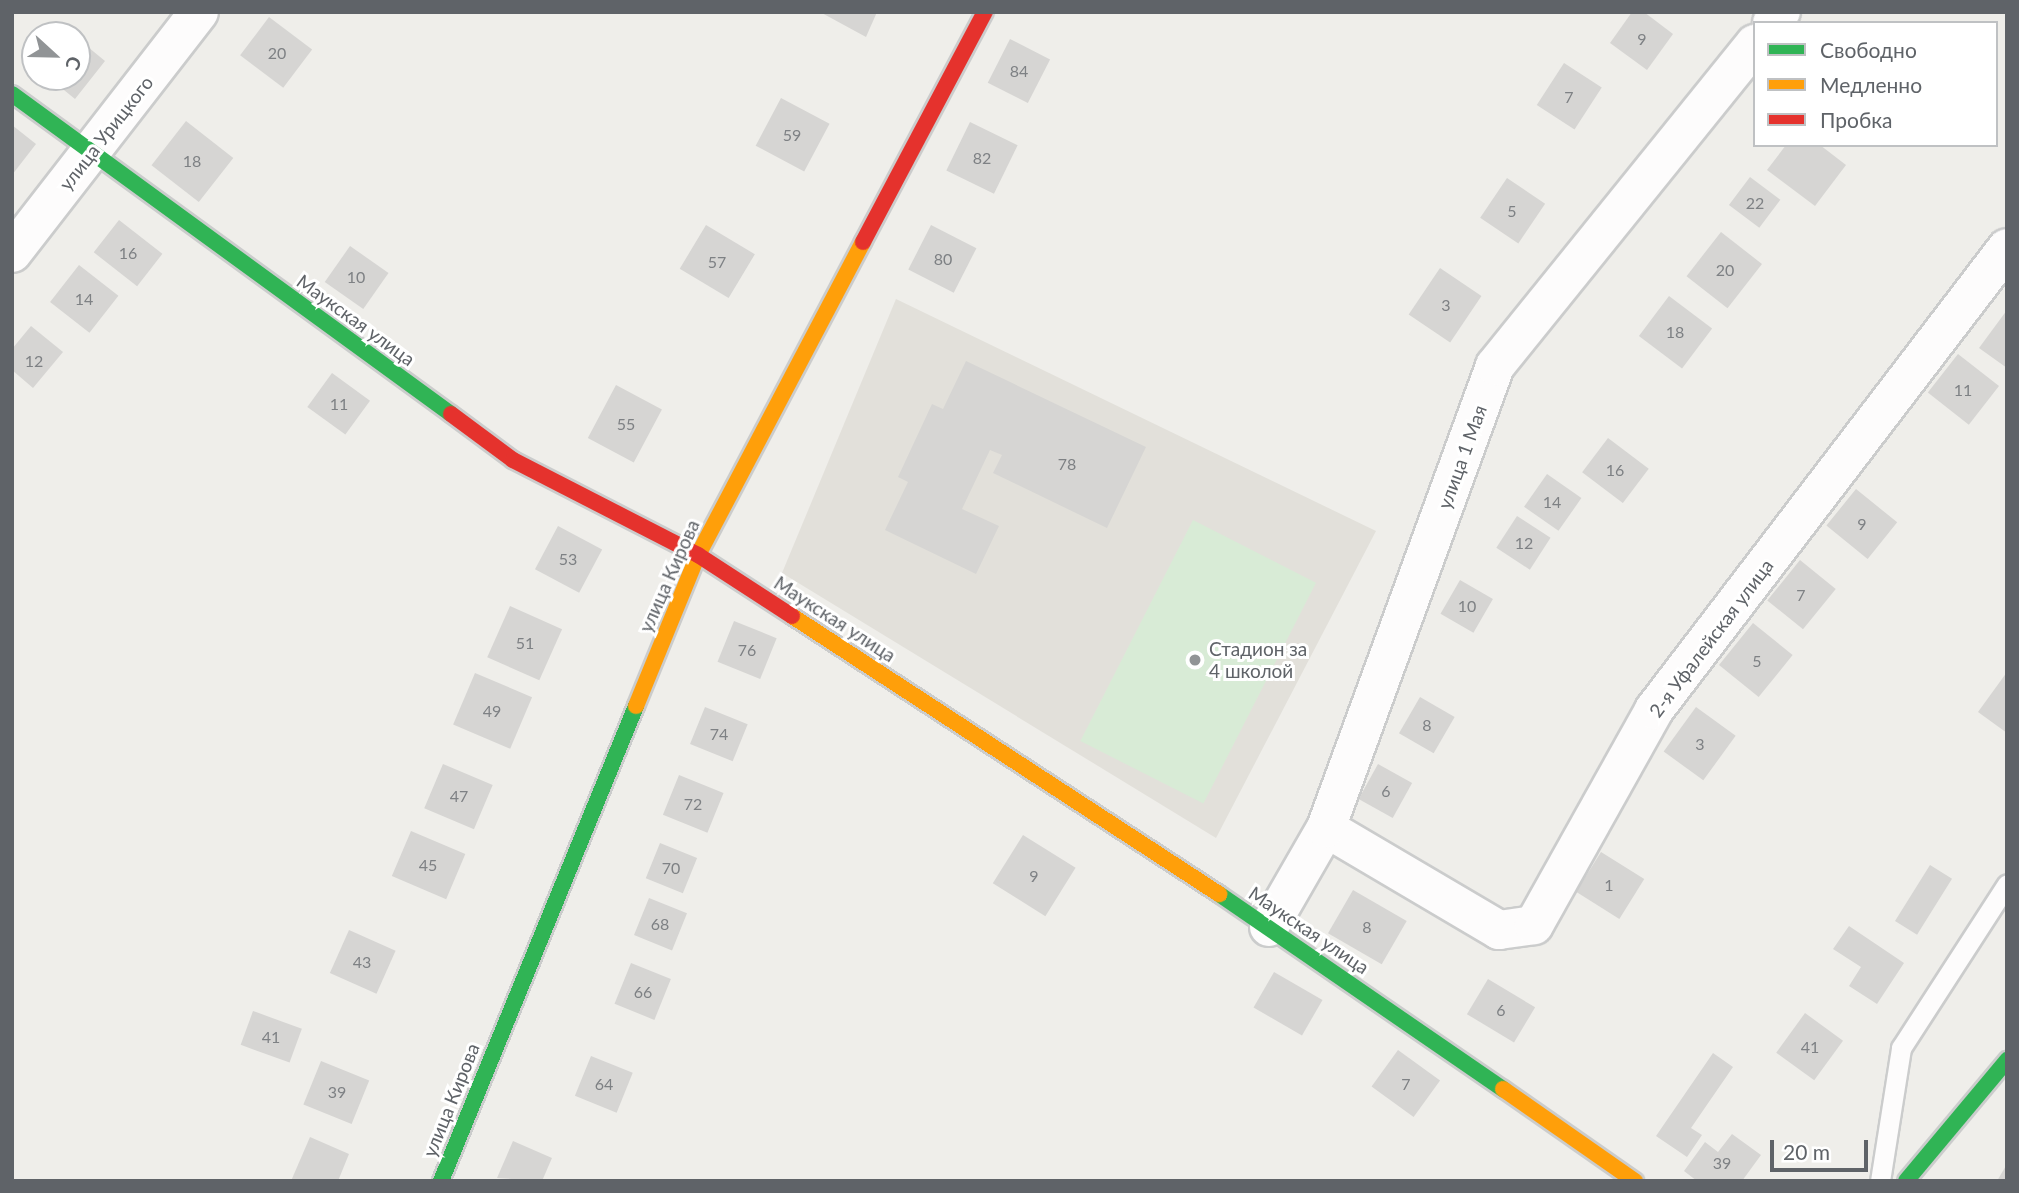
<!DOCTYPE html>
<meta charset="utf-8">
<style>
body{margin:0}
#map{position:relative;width:2019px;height:1193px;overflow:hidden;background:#efeeea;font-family:Lato,sans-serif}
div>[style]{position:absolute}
.education>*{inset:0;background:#e2e0da}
.green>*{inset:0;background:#d8ebd6;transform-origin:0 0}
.building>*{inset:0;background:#d6d5d3;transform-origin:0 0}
.roads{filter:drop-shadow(2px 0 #cbcccc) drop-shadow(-2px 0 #cbcccc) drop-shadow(0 2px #cbcccc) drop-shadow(0 -2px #cbcccc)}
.lane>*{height:19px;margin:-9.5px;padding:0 9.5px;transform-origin:9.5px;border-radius:9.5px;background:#fdfcfc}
.street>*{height:38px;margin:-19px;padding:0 19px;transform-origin:19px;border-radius:19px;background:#fdfcfc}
.fast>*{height:16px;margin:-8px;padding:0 8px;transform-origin:8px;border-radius:8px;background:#30b455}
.slow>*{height:16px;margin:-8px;padding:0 8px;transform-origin:8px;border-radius:8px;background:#ff9f0a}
.jam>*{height:16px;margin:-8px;padding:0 8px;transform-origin:8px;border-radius:8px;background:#e5322d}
.dots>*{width:19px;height:19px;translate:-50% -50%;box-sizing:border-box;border:4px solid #fff;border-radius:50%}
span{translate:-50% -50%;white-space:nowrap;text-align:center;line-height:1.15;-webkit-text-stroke:6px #fff;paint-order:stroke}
.number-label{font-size:16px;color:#7e8184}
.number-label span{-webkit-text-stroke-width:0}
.street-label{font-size:19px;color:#5f6368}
.poi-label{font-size:19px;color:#5f6368}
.left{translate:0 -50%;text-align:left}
.frame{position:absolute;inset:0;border:14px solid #5f6368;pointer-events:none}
.legend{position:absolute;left:1753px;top:21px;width:245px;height:126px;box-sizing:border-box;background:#fff;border:2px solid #bfc1c3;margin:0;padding:9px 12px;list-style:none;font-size:21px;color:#5f6368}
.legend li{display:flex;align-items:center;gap:14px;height:35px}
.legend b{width:35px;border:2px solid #bfc1c3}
.north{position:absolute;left:21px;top:21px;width:70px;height:70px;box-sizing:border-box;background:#fff;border:2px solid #bfc1c3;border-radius:50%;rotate:112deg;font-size:19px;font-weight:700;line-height:28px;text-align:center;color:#5f6368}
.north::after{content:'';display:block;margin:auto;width:24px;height:32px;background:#919496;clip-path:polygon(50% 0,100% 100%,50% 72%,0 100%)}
.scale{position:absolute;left:1770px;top:1140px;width:98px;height:32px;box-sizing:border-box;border:4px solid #5f6368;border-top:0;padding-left:9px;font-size:21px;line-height:24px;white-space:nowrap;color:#5f6368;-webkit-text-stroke:5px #fff;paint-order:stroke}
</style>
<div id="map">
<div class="education">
<div style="clip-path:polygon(896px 299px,1376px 531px,1216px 838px,782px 573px)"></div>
</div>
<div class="green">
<div style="left:1193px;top:520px;width:138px;height:248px;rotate:27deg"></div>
</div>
<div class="building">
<div style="clip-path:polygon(820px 12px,877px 12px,866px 37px)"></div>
<div style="clip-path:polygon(1632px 12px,1644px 12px,1673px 34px,1647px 70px,1610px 43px)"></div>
<div style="left:269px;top:17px;width:54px;height:48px;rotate:37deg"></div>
<div style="clip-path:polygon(77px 38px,105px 61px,75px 99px,48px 77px,77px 77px)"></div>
<div style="left:1010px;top:39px;width:45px;height:49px;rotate:27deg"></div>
<div style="left:1564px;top:63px;width:45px;height:50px;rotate:33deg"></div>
<div style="left:781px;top:98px;width:55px;height:54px;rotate:28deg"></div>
<div style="left:186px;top:121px;width:60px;height:56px;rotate:38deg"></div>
<div style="left:970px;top:122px;width:53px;height:54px;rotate:26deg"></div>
<div style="clip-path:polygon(12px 125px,36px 144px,12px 175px)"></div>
<div style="clip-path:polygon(1786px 145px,1820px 145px,1846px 165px,1815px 206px,1767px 170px)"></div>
<div style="left:1750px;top:177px;width:38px;height:35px;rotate:37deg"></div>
<div style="left:1507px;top:178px;width:46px;height:48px;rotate:34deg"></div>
<div style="left:119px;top:220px;width:55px;height:41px;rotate:38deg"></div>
<div style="left:706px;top:225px;width:57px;height:51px;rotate:31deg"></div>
<div style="left:931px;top:225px;width:51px;height:50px;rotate:27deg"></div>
<div style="left:1721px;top:232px;width:52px;height:56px;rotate:38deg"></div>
<div style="left:350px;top:246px;width:47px;height:44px;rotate:35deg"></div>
<div style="left:79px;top:265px;width:50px;height:47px;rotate:38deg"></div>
<div style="left:1440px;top:268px;width:50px;height:56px;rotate:34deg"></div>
<div style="left:1669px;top:296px;width:54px;height:50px;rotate:37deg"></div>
<div style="clip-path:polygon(2007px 310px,2007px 368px,1979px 348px)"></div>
<div style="clip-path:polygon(31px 326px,63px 352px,33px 388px,12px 370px,12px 349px)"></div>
<div style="left:1958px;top:354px;width:52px;height:49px;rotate:38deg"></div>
<div style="clip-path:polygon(966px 361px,1146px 447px,1107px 528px,993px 473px,1002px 455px,990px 450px,962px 509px,999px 526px,976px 574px,885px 530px,908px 482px,898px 477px,932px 404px,943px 409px)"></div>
<div style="left:332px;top:373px;width:47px;height:42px;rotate:36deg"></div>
<div style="left:616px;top:385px;width:52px;height:60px;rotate:28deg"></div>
<div style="left:1608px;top:438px;width:51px;height:43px;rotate:37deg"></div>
<div style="left:1547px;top:474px;width:42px;height:40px;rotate:35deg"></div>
<div style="left:1856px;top:489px;width:53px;height:47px;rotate:39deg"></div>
<div style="left:1517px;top:516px;width:40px;height:38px;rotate:33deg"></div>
<div style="left:558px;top:526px;width:50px;height:49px;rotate:28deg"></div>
<div style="left:1800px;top:560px;width:46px;height:52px;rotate:39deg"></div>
<div style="left:1460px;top:580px;width:38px;height:39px;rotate:30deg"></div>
<div style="left:510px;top:606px;width:57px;height:56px;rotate:24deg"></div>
<div style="left:734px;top:621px;width:46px;height:44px;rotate:22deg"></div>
<div style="left:1753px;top:623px;width:51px;height:54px;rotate:39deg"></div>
<div style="clip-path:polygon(2007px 672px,2007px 733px,1978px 712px)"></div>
<div style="left:475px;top:673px;width:62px;height:56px;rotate:23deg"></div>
<div style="left:1420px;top:697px;width:40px;height:42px;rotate:30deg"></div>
<div style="left:705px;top:707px;width:46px;height:40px;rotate:22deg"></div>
<div style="left:1696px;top:707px;width:49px;height:55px;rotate:36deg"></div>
<div style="left:443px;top:764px;width:54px;height:48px;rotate:23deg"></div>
<div style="left:1378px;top:764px;width:39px;height:40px;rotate:29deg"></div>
<div style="left:679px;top:775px;width:48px;height:43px;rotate:22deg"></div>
<div style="left:411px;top:831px;width:59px;height:49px;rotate:23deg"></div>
<div style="left:1023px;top:835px;width:62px;height:57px;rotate:32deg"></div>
<div style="left:660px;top:843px;width:40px;height:38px;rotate:22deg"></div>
<div style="left:1601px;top:852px;width:51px;height:47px;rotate:32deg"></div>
<div style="left:1930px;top:865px;width:26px;height:66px;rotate:32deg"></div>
<div style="left:1353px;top:890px;width:62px;height:50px;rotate:30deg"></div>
<div style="left:649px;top:898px;width:41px;height:40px;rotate:22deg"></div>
<div style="clip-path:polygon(1849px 926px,1904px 963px,1877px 1004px,1849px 986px,1861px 967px,1833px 949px)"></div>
<div style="left:349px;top:930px;width:51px;height:47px;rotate:24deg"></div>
<div style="left:631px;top:963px;width:43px;height:44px;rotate:22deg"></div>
<div style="left:1274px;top:972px;width:56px;height:41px;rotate:30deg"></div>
<div style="left:1488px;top:979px;width:55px;height:41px;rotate:31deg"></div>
<div style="left:253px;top:1011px;width:52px;height:36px;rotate:20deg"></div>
<div style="left:1805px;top:1013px;width:47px;height:49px;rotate:36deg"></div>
<div style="left:1398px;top:1050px;width:52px;height:45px;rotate:36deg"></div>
<div style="clip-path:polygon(1713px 1053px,1733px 1067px,1691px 1128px,1702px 1135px,1687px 1157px,1656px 1136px)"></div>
<div style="left:591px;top:1056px;width:45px;height:43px;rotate:22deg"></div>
<div style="left:321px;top:1061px;width:52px;height:47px;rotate:22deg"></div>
<div style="clip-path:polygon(1732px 1134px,1761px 1155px,1742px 1181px,1697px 1181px,1684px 1171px,1705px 1142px,1718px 1152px)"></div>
<div style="clip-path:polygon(310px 1137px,349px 1154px,338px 1181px,291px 1181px)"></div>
<div style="clip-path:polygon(513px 1141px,552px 1158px,542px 1181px,497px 1178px)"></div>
<div style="clip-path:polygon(2007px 1164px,2007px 1181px,1997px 1181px)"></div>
</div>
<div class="roads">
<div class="lane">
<div style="left:1880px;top:1181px;width:135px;rotate:-81deg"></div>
<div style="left:1901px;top:1048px;width:195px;rotate:-57.1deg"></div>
</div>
<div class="street">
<div style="left:1772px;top:23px;width:14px;rotate:-51deg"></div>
<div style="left:12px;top:253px;width:305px;rotate:-52.2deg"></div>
<div style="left:1326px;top:828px;width:201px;rotate:30.5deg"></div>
<div style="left:1499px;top:930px;width:35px;rotate:-8deg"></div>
<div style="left:1534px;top:925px;width:246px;rotate:-60.8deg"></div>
<div style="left:1654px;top:710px;width:581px;rotate:-52.62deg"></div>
<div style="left:1269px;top:927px;width:114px;rotate:-60.1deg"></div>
<div style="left:1326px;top:828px;width:492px;rotate:-69.9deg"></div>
<div style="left:1495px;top:366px;width:414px;rotate:-51.1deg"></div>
</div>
<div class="fast">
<div style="left:12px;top:94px;width:543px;rotate:36.09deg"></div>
<div style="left:1219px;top:894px;width:345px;rotate:34.5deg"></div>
<div style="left:441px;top:1181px;width:513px;rotate:-67.68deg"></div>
<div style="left:1906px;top:1181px;width:158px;rotate:-50.1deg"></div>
</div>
<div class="slow">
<div style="left:792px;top:616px;width:510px;rotate:33.07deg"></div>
<div style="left:636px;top:706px;width:163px;rotate:-67.7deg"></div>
<div style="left:698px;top:555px;width:354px;rotate:-62.2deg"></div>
<div style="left:1503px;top:1089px;width:161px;rotate:34.9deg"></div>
</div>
<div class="jam">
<div style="left:863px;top:242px;width:260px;rotate:-62.1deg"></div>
<div style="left:451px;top:414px;width:77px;rotate:36.6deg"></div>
<div style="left:513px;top:460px;width:208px;rotate:27.2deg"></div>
<div style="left:698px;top:555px;width:112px;rotate:33deg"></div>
</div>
</div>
<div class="dots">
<div style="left:1195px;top:660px;background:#919496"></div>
</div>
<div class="number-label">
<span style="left:1642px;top:39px">9</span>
<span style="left:277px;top:53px">20</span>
<span style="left:1019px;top:71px">84</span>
<span style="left:1569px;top:97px">7</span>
<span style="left:792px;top:135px">59</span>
<span style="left:982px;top:158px">82</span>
<span style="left:192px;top:161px">18</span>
<span style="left:1755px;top:203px">22</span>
<span style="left:1512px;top:211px">5</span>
<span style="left:128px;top:253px">16</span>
<span style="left:943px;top:259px">80</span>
<span style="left:717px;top:262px">57</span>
<span style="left:1725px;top:270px">20</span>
<span style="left:356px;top:277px">10</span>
<span style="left:84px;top:299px">14</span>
<span style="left:1446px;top:305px">3</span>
<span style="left:1675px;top:332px">18</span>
<span style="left:34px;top:361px">12</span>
<span style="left:1963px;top:390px">11</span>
<span style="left:339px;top:404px">11</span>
<span style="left:626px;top:424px">55</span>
<span style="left:1067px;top:464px">78</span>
<span style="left:1615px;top:470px">16</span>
<span style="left:1552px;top:502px">14</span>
<span style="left:1862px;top:524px">9</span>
<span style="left:1524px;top:543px">12</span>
<span style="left:568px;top:559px">53</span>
<span style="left:1801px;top:595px">7</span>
<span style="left:1467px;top:606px">10</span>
<span style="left:525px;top:643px">51</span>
<span style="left:747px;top:650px">76</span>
<span style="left:1757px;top:661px">5</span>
<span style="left:492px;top:711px">49</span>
<span style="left:1427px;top:725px">8</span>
<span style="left:719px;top:734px">74</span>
<span style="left:1700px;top:744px">3</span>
<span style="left:1386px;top:791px">6</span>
<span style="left:459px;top:796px">47</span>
<span style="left:693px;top:804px">72</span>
<span style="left:428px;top:865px">45</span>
<span style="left:671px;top:868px">70</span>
<span style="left:1034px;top:876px">9</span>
<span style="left:1609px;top:885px">1</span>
<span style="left:660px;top:924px">68</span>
<span style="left:1367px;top:927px">8</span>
<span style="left:362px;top:962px">43</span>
<span style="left:643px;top:992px">66</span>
<span style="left:1501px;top:1010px">6</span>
<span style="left:271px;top:1037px">41</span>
<span style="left:1810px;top:1047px">41</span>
<span style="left:604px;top:1084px">64</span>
<span style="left:1406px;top:1084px">7</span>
<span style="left:337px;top:1092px">39</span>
<span style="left:1722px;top:1163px">39</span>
</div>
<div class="street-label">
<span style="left:106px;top:133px;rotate:-52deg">улица Урицкого</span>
<span style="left:356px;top:320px;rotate:36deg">Маукская улица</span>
<span style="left:1462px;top:457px;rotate:-70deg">улица 1 Мая</span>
<span style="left:669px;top:576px;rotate:-66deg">улица Кирова</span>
<span style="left:835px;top:619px;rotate:33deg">Маукская улица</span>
<span style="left:1711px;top:638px;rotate:-53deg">2-я Уфалейская улица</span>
<span style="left:1309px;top:930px;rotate:34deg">Маукская улица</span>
<span style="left:451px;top:1100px;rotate:-68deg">улица Кирова</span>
</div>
<div class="poi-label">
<span class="left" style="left:1209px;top:660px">Стадион за<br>4 школой</span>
</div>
<div class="frame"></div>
<ul class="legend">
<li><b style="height:9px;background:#30b455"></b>Свободно</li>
<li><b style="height:9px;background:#ff9f0a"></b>Медленно</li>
<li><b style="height:9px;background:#e5322d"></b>Пробка</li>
</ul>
<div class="north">С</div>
<div class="scale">20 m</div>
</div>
